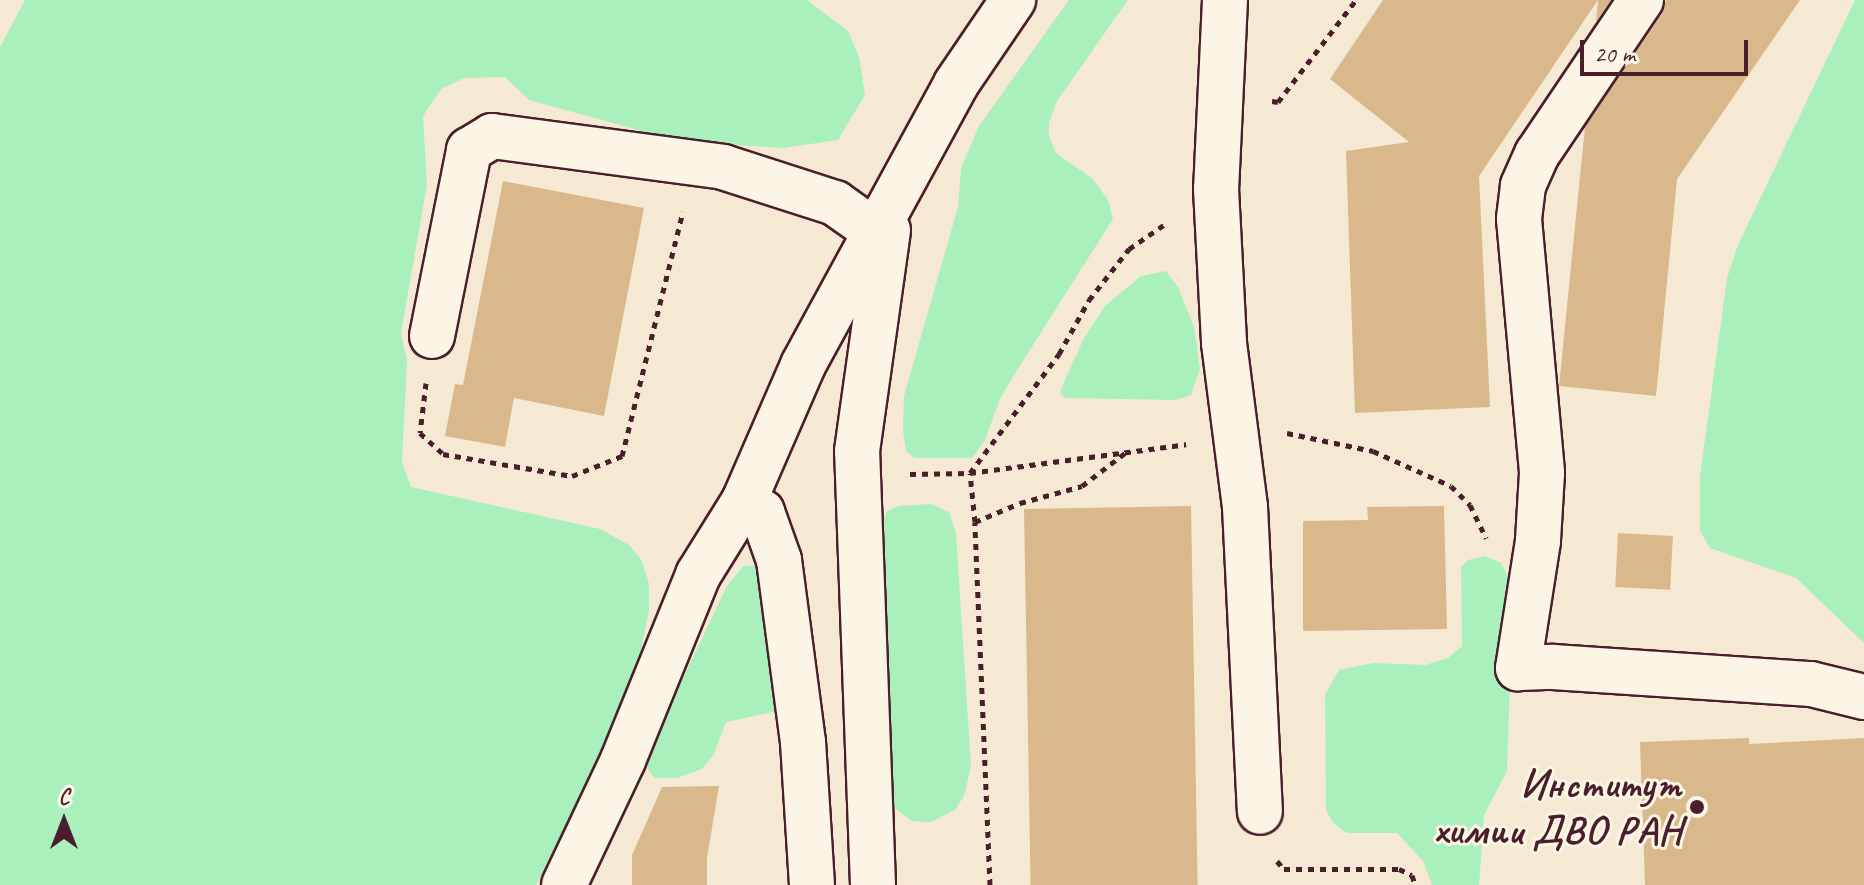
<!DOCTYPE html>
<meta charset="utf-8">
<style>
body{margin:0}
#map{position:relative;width:1864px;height:885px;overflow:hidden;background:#f5e9d3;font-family:Caveat,sans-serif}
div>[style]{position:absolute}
.green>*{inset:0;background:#aaf0bc}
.building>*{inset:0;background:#d9b98c;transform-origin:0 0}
.path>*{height:5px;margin-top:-2.5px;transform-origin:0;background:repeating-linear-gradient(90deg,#4a1f2b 0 6px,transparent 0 12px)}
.roads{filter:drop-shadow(2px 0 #4a1f2b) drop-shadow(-2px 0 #4a1f2b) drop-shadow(0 2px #4a1f2b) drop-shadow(0 -2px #4a1f2b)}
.minor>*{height:44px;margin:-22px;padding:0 22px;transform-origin:22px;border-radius:22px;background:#fcf5e5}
.dots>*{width:22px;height:22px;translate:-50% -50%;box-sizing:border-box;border:4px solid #fcf5e5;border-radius:50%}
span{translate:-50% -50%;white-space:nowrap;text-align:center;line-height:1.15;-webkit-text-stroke:6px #fcf5e5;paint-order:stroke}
.poi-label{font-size:40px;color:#4a1f2b;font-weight:700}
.right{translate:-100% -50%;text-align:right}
.north{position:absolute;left:24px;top:781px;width:80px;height:80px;-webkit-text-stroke:6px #fcf5e5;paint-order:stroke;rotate:0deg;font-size:22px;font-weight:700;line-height:32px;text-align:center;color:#4a1f2b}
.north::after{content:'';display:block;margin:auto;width:28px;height:36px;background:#4a1f2b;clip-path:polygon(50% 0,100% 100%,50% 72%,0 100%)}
.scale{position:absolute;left:1580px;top:40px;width:168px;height:36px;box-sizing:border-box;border:4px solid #4a1f2b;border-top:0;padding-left:10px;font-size:24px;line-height:28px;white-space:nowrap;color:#4a1f2b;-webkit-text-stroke:6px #fcf5e5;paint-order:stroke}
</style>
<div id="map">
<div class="green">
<div style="clip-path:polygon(25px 0,807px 0,848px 31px,859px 57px,865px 95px,838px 140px,783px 148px,678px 141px,529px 100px,505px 77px,464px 78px,441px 89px,423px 116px,427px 185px,401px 333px,407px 362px,402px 462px,411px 487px,600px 529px,629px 545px,642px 561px,649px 584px,649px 611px,633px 689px,536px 885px,0 885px,0 47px)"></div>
<div style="clip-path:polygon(1069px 0,1128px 0,1057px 101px,1049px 123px,1049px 136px,1056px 153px,1093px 179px,1108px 200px,1113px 219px,1014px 375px,1000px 399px,985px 440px,972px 458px,914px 458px,906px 451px,903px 431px,904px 396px,958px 207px,961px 168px,979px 126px)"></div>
<div style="clip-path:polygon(1855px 0,1864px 0,1864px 643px,1796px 578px,1710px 548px,1700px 531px,1700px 476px,1727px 278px,1738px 245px)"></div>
<div style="clip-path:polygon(1166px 271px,1178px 287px,1194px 327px,1200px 369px,1191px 395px,1176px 400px,1065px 398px,1060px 393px,1063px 384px,1084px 338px,1105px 306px,1141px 276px)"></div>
<div style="clip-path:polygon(931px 504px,949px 512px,956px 533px,971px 766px,964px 796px,955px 810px,931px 822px,912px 821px,894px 808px,884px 519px,887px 511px,899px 506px)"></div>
<div style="clip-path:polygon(1485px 556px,1501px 563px,1513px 586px,1507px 771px,1484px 815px,1479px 885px,1432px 885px,1423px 861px,1397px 833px,1347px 833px,1333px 823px,1326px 810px,1325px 695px,1339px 670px,1373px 663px,1425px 665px,1448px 658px,1462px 646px,1461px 567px,1468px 560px)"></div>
<div style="clip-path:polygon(760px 565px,783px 706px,773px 712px,726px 722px,714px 754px,702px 769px,677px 778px,654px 778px,646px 766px,646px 756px,726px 588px,743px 566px)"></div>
</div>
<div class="building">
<div style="clip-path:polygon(1383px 0,1598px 0,1479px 176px,1490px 407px,1355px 413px,1346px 151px,1409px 142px,1330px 79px)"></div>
<div style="clip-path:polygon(1598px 0,1611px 0,1596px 22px)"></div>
<div style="clip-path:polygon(1666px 0,1800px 0,1677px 179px,1656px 396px,1559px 386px,1585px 127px,1662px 14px)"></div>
<div style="clip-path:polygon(503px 181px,644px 208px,604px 416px,514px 398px,505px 447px,445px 436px,455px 384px,463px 385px)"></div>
<div style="left:1191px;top:506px;width:379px;height:167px;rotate:89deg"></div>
<div style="clip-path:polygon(1444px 506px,1447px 629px,1303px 631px,1303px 521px,1368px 520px,1367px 507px)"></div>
<div style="left:1618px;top:533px;width:55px;height:54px;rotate:3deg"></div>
<div style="clip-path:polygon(1749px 738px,1749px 744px,1864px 738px,1864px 885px,1645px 885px,1640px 742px)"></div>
<div style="clip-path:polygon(719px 786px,707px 858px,707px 885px,632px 885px,632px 855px,662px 787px)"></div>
</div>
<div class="path">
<div style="left:1272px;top:101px;width:6px;rotate:9deg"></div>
<div style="left:1278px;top:102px;width:128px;rotate:-52.6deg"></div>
<div style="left:426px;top:383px;width:50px;rotate:96.8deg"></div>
<div style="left:420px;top:433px;width:31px;rotate:42deg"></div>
<div style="left:443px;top:454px;width:131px;rotate:9.7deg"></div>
<div style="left:572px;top:476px;width:54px;rotate:-21.8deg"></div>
<div style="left:622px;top:456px;width:252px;rotate:-76deg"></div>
<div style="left:1287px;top:433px;width:88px;rotate:11.8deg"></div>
<div style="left:1373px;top:451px;width:85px;rotate:24.2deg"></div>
<div style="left:1451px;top:486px;width:27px;rotate:45deg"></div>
<div style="left:1470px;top:505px;width:37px;rotate:64deg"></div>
<div style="left:910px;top:474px;width:60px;rotate:-1deg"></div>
<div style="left:970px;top:473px;width:218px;rotate:-7.6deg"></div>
<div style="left:975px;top:522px;width:49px;rotate:-22.9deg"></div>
<div style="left:1020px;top:503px;width:64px;rotate:-15.3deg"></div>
<div style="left:1082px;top:486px;width:54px;rotate:-37.5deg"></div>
<div style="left:1277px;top:861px;width:11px;rotate:49deg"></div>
<div style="left:1284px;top:869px;width:115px"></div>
<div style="left:1399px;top:869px;width:14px;rotate:25deg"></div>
<div style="left:1412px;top:875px;width:10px;rotate:73deg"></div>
<div style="left:990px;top:885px;width:363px;rotate:-92.4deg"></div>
<div style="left:975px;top:522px;width:49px;rotate:-95.8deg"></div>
<div style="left:970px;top:473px;width:149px;rotate:-53.2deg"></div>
<div style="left:1059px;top:354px;width:62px;rotate:-60.9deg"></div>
<div style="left:1089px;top:300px;width:65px;rotate:-51.9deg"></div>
<div style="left:1129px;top:249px;width:47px;rotate:-34.7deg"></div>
</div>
<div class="roads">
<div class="minor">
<div style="left:1225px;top:0;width:189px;rotate:92.7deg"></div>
<div style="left:1216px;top:189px;width:154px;rotate:87deg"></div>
<div style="left:1224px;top:343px;width:165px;rotate:82.7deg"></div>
<div style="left:1245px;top:507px;width:305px;rotate:87.2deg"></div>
<div style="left:1641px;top:0;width:186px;rotate:124deg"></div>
<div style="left:1537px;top:154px;width:35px;rotate:114deg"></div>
<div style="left:1523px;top:186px;width:33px;rotate:97deg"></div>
<div style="left:1519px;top:219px;width:255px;rotate:84.8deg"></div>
<div style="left:1542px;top:473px;width:68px;rotate:93.4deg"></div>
<div style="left:1538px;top:541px;width:129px;rotate:98.9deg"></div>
<div style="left:1518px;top:668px;width:35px;rotate:-2deg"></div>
<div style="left:1553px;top:667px;width:259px;rotate:3.8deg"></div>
<div style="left:1811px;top:684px;width:55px;rotate:13.8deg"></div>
<div style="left:432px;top:336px;width:190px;rotate:-78.7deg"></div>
<div style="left:469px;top:150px;width:27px;rotate:-31deg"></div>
<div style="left:492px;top:136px;width:233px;rotate:7.6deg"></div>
<div style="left:723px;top:167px;width:118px;rotate:17.8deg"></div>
<div style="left:835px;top:203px;width:50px;rotate:35.3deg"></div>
<div style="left:744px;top:501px;width:21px;rotate:31deg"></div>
<div style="left:762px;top:512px;width:51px;rotate:70.5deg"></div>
<div style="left:779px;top:560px;width:184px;rotate:82.5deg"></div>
<div style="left:803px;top:742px;width:143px;rotate:86.4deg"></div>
<div style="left:564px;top:885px;width:138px;rotate:-64.7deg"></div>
<div style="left:623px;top:760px;width:200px;rotate:-67.9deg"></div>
<div style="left:698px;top:575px;width:87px;rotate:-58.1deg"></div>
<div style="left:744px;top:501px;width:148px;rotate:-66.5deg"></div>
<div style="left:803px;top:365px;width:320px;rotate:-61.4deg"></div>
<div style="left:956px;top:84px;width:102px;rotate:-55.8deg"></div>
<div style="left:873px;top:885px;width:434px;rotate:-92.1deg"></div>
<div style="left:857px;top:451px;width:223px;rotate:-82deg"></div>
</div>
</div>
<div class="dots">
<div style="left:1697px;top:807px;background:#4a1f2b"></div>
</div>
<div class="poi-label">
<span class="right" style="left:1681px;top:807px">Институт<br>химии ДВО РАН</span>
</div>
<div class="north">С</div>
<div class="scale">20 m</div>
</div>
